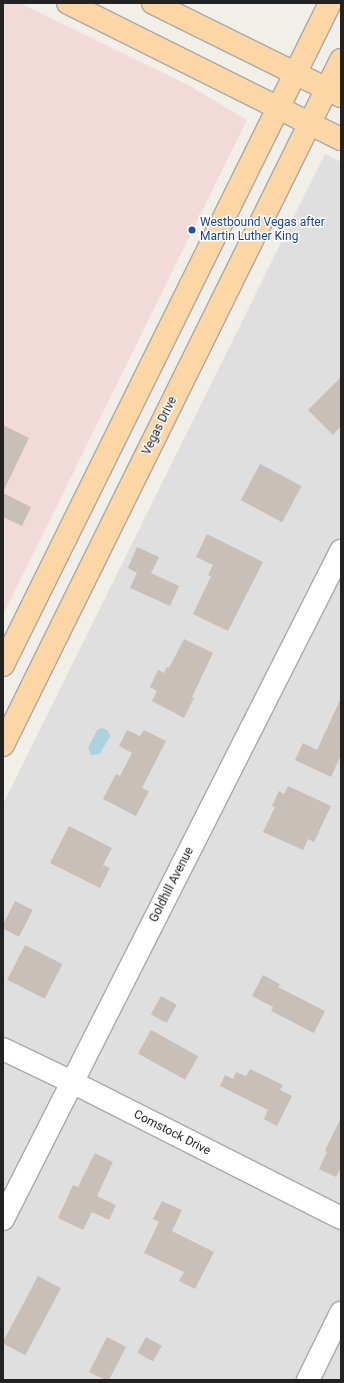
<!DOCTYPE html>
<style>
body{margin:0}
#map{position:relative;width:344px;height:1383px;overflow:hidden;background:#f2efe9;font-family:Roboto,sans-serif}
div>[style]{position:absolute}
.residential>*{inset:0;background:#e0dfdf}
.commercial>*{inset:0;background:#f2dad9}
.water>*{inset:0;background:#aad3df}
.building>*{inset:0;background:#c7bfb8;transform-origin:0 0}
.roads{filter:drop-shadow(1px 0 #a9a9a9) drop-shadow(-1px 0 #a9a9a9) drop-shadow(0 1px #a9a9a9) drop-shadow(0 -1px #a9a9a9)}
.minor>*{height:22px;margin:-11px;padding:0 11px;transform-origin:11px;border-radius:11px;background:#fff}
.major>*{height:22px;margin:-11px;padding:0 11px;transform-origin:11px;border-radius:11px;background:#fcd6a4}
.dots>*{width:11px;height:11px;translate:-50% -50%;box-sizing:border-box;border:2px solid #fff;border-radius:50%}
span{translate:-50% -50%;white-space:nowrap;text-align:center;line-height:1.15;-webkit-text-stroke:3px #fff;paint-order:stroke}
.transit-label{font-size:12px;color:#164399}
.left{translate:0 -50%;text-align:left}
.street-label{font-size:12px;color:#222}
.frame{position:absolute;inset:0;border:4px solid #222;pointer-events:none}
</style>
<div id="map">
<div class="residential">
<div style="clip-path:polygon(325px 154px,341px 162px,341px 1380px,3px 1380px,3px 804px)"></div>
</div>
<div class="commercial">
<div style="clip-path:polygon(3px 3px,20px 3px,190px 86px,247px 120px,3px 615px)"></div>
</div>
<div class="water">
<div style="clip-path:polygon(102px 728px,108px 731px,110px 736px,100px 754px,91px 755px,88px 748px,97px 730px)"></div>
</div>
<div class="building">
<div style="clip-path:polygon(341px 377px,341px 426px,333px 435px,308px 410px)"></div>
<div style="clip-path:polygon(3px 425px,29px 438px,3px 492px)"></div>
<div style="left:260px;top:464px;width:47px;height:41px;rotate:28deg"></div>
<div style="clip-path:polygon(3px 493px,31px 507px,22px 526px,3px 517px)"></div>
<div style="clip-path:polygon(207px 534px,263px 562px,228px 631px,193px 614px,211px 576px,208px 575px,213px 565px,196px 557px)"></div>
<div style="clip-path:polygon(137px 547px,159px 557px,151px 573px,179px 586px,170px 606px,130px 588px,137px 573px,128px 568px)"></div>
<div style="clip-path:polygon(184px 639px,213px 653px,192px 697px,194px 698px,184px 718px,152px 701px,157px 691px,150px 687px,158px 670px,164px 673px,167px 667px,169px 668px)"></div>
<div style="clip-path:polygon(341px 698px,341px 755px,331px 777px,295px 760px,303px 743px,317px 750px)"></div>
<div style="clip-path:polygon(127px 730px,140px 736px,144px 730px,166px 741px,142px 788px,149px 791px,136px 816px,103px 799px,116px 774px,120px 776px,132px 753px,119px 746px)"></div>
<div style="clip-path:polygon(288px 786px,331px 806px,314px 842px,308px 839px,303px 850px,263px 832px,275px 807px,272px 806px,279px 791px,284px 794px)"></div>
<div style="clip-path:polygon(69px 826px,112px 848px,103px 865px,110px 868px,100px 888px,50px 863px)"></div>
<div style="left:15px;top:901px;width:20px;height:30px;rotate:27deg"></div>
<div style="left:25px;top:945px;width:42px;height:39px;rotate:27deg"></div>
<div style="clip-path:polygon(263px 975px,280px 984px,278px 987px,325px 1011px,314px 1033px,271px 1011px,273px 1007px,252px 996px)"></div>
<div style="left:161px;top:996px;width:18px;height:21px;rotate:29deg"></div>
<div style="left:151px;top:1030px;width:54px;height:27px;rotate:29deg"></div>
<div style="clip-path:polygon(250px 1069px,283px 1085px,280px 1090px,292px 1096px,277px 1126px,264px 1119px,268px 1110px,220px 1086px,225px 1075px,233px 1079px,236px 1072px,246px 1076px)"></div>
<div style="clip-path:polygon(341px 1118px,341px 1168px,336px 1177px,319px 1169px,327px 1152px,325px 1150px)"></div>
<div style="clip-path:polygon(95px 1153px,113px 1162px,97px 1196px,116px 1205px,109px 1220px,92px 1212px,83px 1230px,58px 1218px,73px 1185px,78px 1187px)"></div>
<div style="clip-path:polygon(162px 1201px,182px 1210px,172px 1231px,214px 1252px,195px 1289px,179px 1281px,184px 1272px,144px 1253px,159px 1222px,153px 1219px)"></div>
<div style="left:38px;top:1276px;width:26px;height:76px;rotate:28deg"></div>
<div style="clip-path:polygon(107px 1337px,126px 1347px,109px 1380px,105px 1380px,89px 1372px)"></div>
<div style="left:146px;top:1337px;width:18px;height:18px;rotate:29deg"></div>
</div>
<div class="roads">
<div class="minor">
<div style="left:3px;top:1049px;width:76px;rotate:25.6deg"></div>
<div style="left:72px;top:1082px;width:301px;rotate:26.8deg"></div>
<div style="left:3px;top:1219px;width:749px;rotate:-63.16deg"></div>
<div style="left:308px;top:1380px;width:75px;rotate:-63.8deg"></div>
</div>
<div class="major">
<div style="left:68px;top:3px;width:305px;rotate:26.5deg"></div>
<div style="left:153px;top:3px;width:210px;rotate:26.3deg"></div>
<div style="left:3px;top:665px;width:738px;rotate:-63.71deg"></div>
<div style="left:3px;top:745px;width:764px;rotate:-63.74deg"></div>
</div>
</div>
<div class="dots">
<div style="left:192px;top:230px;background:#1a4fb4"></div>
</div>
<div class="transit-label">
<span class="left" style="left:200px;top:230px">Westbound Vegas after<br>Martin Luther King</span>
</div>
<div class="street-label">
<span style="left:160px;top:426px;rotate:-64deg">Vegas Drive</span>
<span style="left:172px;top:885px;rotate:-63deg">Goldhill Avenue</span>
<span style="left:172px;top:1133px;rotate:27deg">Comstock Drive</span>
</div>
<div class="frame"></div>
</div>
